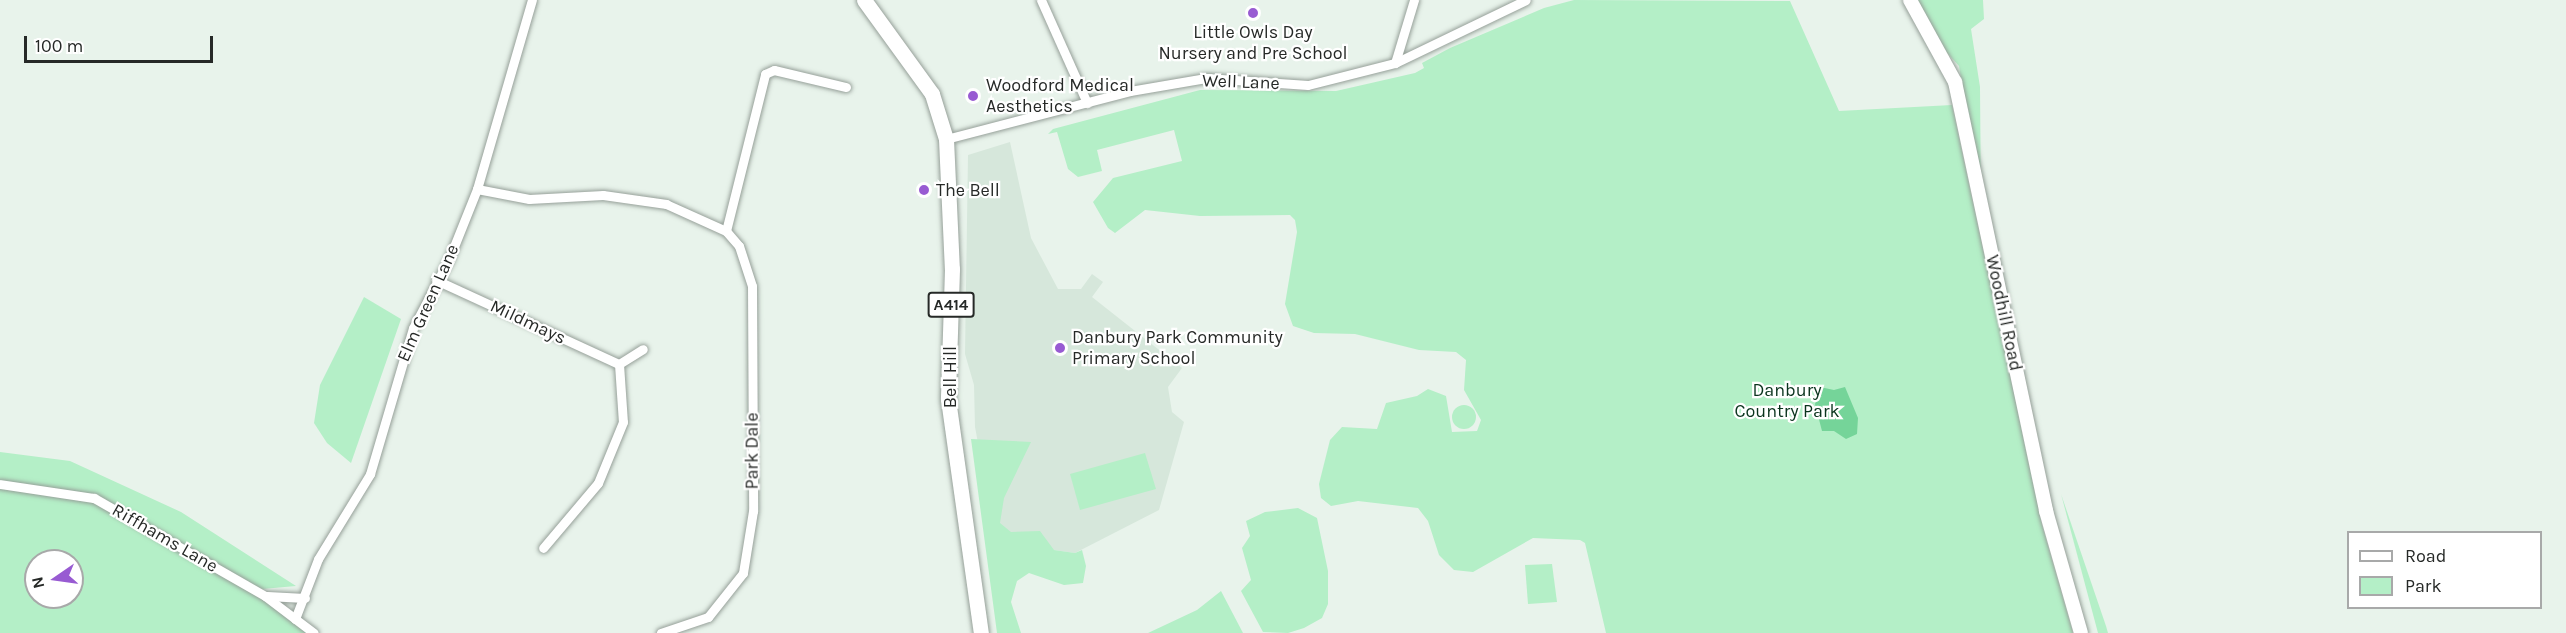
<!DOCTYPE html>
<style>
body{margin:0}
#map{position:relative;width:2566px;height:633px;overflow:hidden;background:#e8f3eb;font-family:Karla,sans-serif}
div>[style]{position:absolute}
.built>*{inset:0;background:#d6e7db}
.green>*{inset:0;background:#b4efc7}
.round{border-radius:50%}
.water>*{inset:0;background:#75d499}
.roads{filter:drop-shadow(0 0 2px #96a099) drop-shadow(0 0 2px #96a099)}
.street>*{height:9px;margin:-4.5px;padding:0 4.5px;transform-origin:4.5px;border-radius:4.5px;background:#fff}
.secondary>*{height:14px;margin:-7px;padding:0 7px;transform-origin:7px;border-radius:7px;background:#fff}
.primary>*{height:15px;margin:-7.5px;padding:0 7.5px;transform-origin:7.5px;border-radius:7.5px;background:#fff}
.dots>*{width:16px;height:16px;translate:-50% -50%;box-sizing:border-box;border:3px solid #fff;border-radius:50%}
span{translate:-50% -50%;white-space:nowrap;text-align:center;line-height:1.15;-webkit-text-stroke:4.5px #fff;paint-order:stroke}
.shield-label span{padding:2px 4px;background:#fff;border:2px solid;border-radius:4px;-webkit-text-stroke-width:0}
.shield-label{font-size:16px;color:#262927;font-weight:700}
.poi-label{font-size:18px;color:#262927}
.left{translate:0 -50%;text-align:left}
.street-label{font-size:18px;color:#262927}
.park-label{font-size:18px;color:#0a341d}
.legend{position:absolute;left:2347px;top:531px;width:195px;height:78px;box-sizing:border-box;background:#fff;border:2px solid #a8a9a9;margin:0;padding:8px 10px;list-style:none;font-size:18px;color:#262927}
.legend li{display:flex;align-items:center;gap:12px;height:30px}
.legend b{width:30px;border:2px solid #a8a9a9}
.north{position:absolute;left:24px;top:549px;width:60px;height:60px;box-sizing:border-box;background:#fff;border:2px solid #a8a9a9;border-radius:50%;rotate:257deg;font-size:16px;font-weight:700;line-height:24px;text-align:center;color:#262927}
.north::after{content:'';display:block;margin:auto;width:21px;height:27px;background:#985bd2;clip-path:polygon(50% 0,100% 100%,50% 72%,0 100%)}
.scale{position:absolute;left:24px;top:36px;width:189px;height:27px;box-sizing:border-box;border:3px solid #262927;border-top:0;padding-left:8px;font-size:18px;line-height:21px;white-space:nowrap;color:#262927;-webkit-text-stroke:4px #fff;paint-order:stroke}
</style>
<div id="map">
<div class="built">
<div style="clip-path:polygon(1010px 142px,1031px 238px,1058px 289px,1081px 289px,1092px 274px,1103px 282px,1092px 297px,1182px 368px,1168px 387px,1172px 412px,1184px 422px,1159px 510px,1075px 553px,1054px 550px,999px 555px,975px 427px,974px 385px,965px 354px,968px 155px)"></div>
</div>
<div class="green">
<div style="clip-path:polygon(1574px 0,1790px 1px,1839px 111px,1952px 105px,2042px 525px,2073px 633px,1606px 633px,1585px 543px,1580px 540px,1533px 538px,1473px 572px,1454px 570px,1439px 555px,1428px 521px,1418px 508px,1358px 501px,1331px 506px,1321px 498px,1319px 484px,1330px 440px,1342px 427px,1377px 429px,1386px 403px,1417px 396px,1428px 389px,1446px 396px,1452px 432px,1477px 431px,1481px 420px,1464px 390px,1466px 360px,1456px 352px,1419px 350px,1355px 334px,1314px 333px,1293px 326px,1285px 304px,1297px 232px,1295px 220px,1290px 215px,1200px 216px,1145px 210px,1115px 233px,1108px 228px,1093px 202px,1113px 178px,1182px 161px,1174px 130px,1097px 150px,1102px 171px,1078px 177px,1068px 169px,1057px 132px,1048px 134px,1053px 129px,1200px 90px,1336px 91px,1415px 73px,1424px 68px,1422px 63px,1450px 48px,1544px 8px)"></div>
<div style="clip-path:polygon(1917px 0,1983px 0,1984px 19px,1971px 29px,1980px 87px,1981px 206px,1959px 66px,1940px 45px)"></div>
<div style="clip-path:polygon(364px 297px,401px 319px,351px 463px,327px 443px,314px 423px,320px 385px)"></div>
<div class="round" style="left:1452px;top:405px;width:24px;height:24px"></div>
<div style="clip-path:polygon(971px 439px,1031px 442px,1004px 498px,1000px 523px,1011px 532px,1040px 531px,1054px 550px,1075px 553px,1082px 550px,1086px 566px,1083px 583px,1064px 585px,1029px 573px,1017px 581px,1011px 602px,1021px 633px,997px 633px)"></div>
<div style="clip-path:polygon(evenodd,0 452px,70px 461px,181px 512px,296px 586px,262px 589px,311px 633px,0 633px,0 452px,36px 561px,72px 561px,72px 597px,36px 597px,36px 561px)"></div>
<div style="clip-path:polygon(1145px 453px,1156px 489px,1080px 510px,1070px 474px)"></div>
<div style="clip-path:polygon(2061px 494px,2106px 626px,2108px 633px,2098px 633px)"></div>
<div style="clip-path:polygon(1298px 508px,1317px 518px,1328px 571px,1328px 604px,1322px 618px,1304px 628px,1288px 633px,1263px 632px,1241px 591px,1251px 580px,1242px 548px,1250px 536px,1246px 521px,1265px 512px)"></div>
<div style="clip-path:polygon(1552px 564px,1557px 602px,1528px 604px,1525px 565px)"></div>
<div style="clip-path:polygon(1221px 591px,1243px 633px,1148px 633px,1197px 610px)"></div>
</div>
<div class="water">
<div style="clip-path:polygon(1820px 387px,1834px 390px,1845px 387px,1858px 418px,1857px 434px,1846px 439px,1834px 431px,1822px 431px,1815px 404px)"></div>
</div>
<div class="roads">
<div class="street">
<div style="left:1041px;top:0;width:113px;rotate:65.9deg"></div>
<div style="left:1395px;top:63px;width:66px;rotate:-73.2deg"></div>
<div style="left:946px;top:139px;width:190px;rotate:-14.6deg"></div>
<div style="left:1130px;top:91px;width:77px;rotate:-9.7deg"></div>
<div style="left:1206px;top:78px;width:102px;rotate:3.9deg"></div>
<div style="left:1308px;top:85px;width:90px;rotate:-14.2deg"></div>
<div style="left:1395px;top:63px;width:145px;rotate:-25.7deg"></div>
<div style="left:477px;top:189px;width:53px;rotate:10.9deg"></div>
<div style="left:529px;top:199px;width:74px;rotate:-3.1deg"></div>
<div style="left:603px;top:195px;width:64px;rotate:8.1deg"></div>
<div style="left:666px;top:204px;width:66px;rotate:24.2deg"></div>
<div style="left:726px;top:231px;width:20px;rotate:49deg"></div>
<div style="left:739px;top:246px;width:42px;rotate:72deg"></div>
<div style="left:752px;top:286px;width:225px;rotate:89.7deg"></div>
<div style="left:753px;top:511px;width:63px;rotate:99.2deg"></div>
<div style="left:743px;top:573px;width:56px;rotate:128.5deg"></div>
<div style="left:708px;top:617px;width:50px;rotate:161.2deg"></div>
<div style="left:726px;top:231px;width:162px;rotate:-76deg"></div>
<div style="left:765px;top:74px;width:10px;rotate:-24deg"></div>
<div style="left:774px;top:70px;width:74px;rotate:13.3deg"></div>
<div style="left:436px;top:280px;width:201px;rotate:24.7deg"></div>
<div style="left:619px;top:364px;width:58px;rotate:86.1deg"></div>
<div style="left:623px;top:422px;width:66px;rotate:112.3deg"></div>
<div style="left:598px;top:483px;width:85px;rotate:130.2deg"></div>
<div style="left:619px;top:364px;width:28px;rotate:-32deg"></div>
<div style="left:0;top:484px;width:95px;rotate:8.5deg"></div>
<div style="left:94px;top:498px;width:197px;rotate:29.8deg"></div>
<div style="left:265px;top:596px;width:61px;rotate:37.1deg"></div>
<div style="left:267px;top:596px;width:38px;rotate:3deg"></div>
<div style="left:295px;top:619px;width:64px;rotate:-69deg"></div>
<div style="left:318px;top:559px;width:100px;rotate:-58.5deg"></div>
<div style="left:370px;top:474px;width:152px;rotate:-73.6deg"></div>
<div style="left:413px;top:328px;width:78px;rotate:-62.4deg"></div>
<div style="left:449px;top:259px;width:75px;rotate:-68.2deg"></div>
<div style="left:477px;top:189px;width:197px;rotate:-73.8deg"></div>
</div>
<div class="secondary">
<div style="left:1910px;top:0;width:94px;rotate:61.2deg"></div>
<div style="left:1955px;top:82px;width:439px;rotate:78deg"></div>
<div style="left:2046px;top:511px;width:127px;rotate:74deg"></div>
</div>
<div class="primary">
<div style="left:864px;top:0;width:116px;rotate:54.1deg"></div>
<div style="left:932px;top:94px;width:47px;rotate:72.7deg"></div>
<div style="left:946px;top:139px;width:130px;rotate:87.4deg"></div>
<div style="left:952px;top:269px;width:130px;rotate:91.8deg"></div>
<div style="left:948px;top:399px;width:236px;rotate:82deg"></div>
</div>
</div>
<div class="dots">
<div style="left:1253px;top:13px;background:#985bd2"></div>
<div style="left:973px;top:96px;background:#985bd2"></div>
<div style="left:924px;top:190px;background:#985bd2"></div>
<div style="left:1060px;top:348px;background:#985bd2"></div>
</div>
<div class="shield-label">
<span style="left:951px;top:305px">A414</span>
</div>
<div class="poi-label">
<span style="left:1253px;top:43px">Little Owls Day<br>Nursery and Pre School</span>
<span class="left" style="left:986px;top:96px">Woodford Medical<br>Aesthetics</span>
<span class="left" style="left:936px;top:190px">The Bell</span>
<span class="left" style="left:1072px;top:348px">Danbury Park Community<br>Primary School</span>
</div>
<div class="street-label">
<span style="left:1241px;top:82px;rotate:2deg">Well Lane</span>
<span style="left:428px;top:303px;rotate:-66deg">Elm Green Lane</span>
<span style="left:2004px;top:313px;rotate:78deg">Woodhill Road</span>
<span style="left:528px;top:322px;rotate:25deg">Mildmays</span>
<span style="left:950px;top:377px;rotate:-90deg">Bell Hill</span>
<span style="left:752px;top:451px;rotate:-90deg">Park Dale</span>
<span style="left:165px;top:538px;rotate:30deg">Riffhams Lane</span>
</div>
<div class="park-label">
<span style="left:1787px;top:401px">Danbury<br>Country Park</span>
</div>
<ul class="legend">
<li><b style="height:8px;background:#fff"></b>Road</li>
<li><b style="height:16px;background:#b4efc7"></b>Park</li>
</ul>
<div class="north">N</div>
<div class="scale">100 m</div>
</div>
